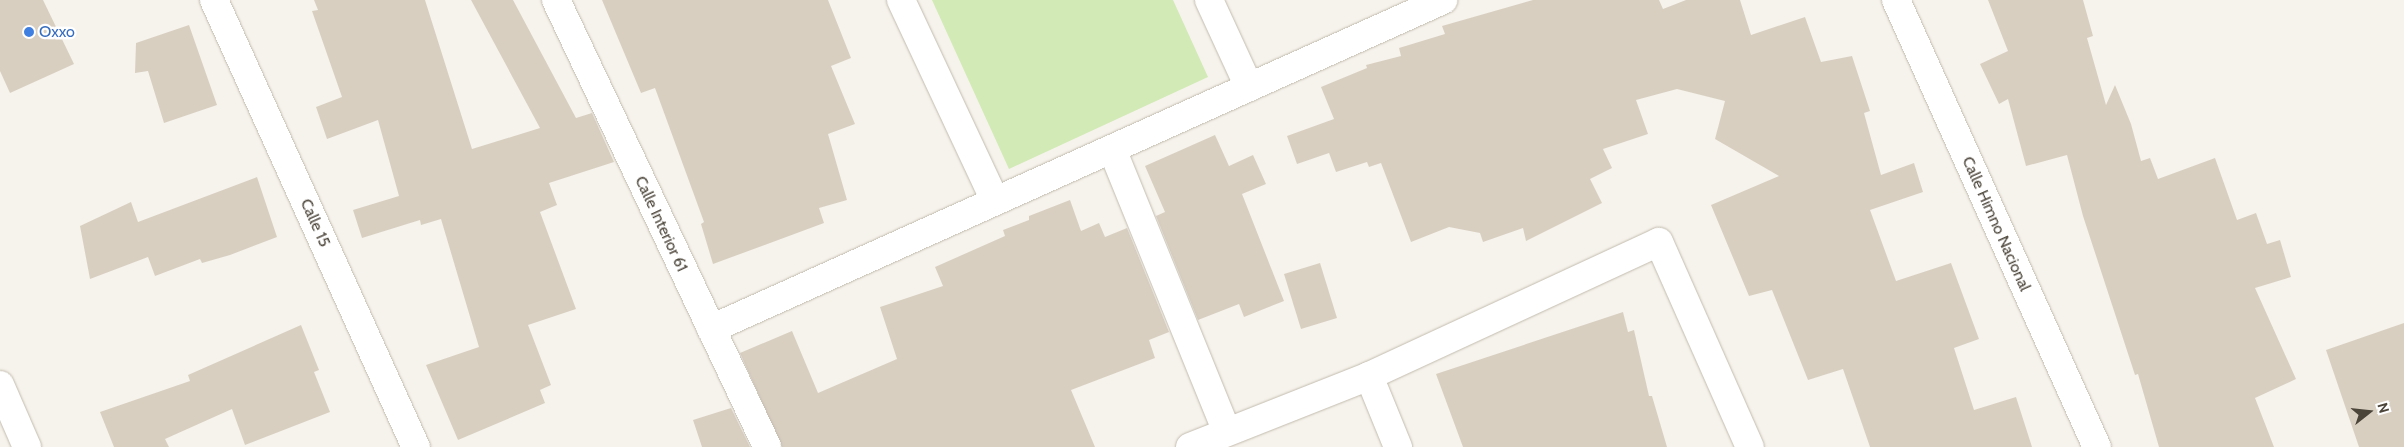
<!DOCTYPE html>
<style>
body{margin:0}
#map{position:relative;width:2404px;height:447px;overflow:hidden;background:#f6f3ec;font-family:Cabin,sans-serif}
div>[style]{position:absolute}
.green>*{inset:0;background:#d2eab5}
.building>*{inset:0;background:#d8cfc1}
.roads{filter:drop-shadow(0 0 1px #c2bbae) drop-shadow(0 0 1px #c2bbae)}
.minor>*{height:28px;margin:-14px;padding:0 14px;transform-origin:14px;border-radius:14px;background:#fff}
.dots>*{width:14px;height:14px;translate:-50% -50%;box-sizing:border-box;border:2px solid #fff;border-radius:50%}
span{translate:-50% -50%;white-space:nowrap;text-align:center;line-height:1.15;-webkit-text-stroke:4.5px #fff;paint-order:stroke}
.shop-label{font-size:16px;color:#366cbe}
.left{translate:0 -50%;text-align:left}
.street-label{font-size:16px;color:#4b4439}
.north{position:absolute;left:2344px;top:387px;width:50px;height:50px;-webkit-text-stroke:4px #fff;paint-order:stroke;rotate:74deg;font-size:14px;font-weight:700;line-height:20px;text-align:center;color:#4b4439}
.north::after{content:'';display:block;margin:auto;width:18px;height:22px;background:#4b4439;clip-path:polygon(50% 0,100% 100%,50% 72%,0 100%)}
</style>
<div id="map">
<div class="green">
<div style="clip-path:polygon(932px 0,1173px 0,1208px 77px,1009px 169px)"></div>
</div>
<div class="building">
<div style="clip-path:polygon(0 0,43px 0,74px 64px,10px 93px,0 71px)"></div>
<div style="clip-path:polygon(314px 0,425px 0,472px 149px,540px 128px,471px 0,513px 0,576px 118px,592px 113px,614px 162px,549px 183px,557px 205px,540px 212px,576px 309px,528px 325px,551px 385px,540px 390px,545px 403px,458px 440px,426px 365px,479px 347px,441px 219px,421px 225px,420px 220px,362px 238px,353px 210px,399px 196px,378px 120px,327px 139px,316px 107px,342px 97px,312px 11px,318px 10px)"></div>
<div style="clip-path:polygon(602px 0,828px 0,851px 58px,831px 66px,855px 124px,828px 134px,847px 200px,819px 208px,824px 223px,713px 264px,701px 224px,704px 222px,655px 88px,641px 93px)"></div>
<div style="clip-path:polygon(1533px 0,1659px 0,1663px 9px,1686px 0,1740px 0,1751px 35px,1805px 17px,1821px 62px,1852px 56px,1870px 111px,1864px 113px,1881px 175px,1914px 163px,1923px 192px,1870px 210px,1896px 281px,1951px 263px,1979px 339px,1954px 348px,1974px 410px,2016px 397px,2032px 447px,1870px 447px,1843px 369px,1808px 380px,1772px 290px,1749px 296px,1711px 205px,1779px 176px,1715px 139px,1725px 101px,1677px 89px,1636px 100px,1648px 134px,1603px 149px,1612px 168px,1590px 179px,1602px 203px,1526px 241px,1523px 228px,1483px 242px,1480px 233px,1449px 227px,1411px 242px,1381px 163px,1369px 167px,1367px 162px,1336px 172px,1329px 153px,1297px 164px,1287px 136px,1334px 119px,1321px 87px,1367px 68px,1366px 65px,1401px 56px,1399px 48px,1445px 34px,1442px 26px)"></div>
<div style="clip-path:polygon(1988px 0,2083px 0,2093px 36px,2087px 38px,2106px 105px,2115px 85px,2131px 124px,2141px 161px,2150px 158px,2158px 179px,2215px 158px,2237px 220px,2256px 213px,2267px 244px,2280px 240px,2291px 277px,2255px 288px,2296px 379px,2255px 398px,2274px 447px,2159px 447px,2138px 374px,2135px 375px,2083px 216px,2067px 155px,2026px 166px,2008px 99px,1999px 104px,1980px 64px,2008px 51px)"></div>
<div style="clip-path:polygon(189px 25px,217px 105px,164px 123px,148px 71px,135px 73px,136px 43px)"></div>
<div style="clip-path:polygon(1215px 135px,1229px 166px,1253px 155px,1266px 184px,1242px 194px,1284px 301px,1244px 317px,1239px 304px,1198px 320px,1156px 216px,1165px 212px,1145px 166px)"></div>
<div style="clip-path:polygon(257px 177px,277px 237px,230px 255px,202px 263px,200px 259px,155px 276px,148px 257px,90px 279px,80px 226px,131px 202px,138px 222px)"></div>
<div style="clip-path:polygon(1070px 200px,1081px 231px,1099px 223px,1105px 237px,1127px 228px,1169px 332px,1149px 340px,1155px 358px,1071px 390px,1095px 447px,782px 447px,740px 353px,792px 331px,818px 393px,897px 359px,880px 307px,943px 286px,935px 267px,1005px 236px,1003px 230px,1029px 220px,1029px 216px)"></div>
<div style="clip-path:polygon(1320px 263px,1337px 318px,1301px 329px,1284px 274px)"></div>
<div style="clip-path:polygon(1623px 312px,1628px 332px,1634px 330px,1649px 396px,1652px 396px,1667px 447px,1463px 447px,1436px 374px)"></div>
<div style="clip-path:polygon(2404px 323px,2404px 447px,2359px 447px,2326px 350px)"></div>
<div style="clip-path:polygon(301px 325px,319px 370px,314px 372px,330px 412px,245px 445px,232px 409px,165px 439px,169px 447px,114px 447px,100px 412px,190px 381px,188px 375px)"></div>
<div style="clip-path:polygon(731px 408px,750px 447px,702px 447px,693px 420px)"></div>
</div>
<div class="roads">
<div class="minor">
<div style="left:214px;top:0;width:491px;rotate:65.7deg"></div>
<div style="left:556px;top:0;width:494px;rotate:64.7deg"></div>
<div style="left:901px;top:0;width:222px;rotate:64.9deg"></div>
<div style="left:1209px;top:0;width:96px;rotate:65.3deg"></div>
<div style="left:1896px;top:0;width:490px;rotate:65.8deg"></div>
<div style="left:1112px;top:149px;width:303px;rotate:67.9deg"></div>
<div style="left:711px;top:329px;width:803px;rotate:-24.2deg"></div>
<div style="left:1369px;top:376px;width:77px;rotate:67.8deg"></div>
<div style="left:0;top:385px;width:68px;rotate:66.5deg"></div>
<div style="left:1190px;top:447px;width:193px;rotate:-21.6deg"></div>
<div style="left:1369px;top:376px;width:319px;rotate:-24.8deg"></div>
<div style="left:1659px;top:242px;width:224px;rotate:66.1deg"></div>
</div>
</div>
<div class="dots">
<div style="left:29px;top:32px;background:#3f7fe0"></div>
</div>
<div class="shop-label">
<span class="left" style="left:39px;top:32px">Oxxo</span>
</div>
<div class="street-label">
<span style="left:315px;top:223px;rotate:66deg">Calle 15</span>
<span style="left:661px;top:224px;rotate:65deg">Calle Interior 61</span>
<span style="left:1996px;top:224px;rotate:66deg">Calle Himno Nacional</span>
</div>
<div class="north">N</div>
</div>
